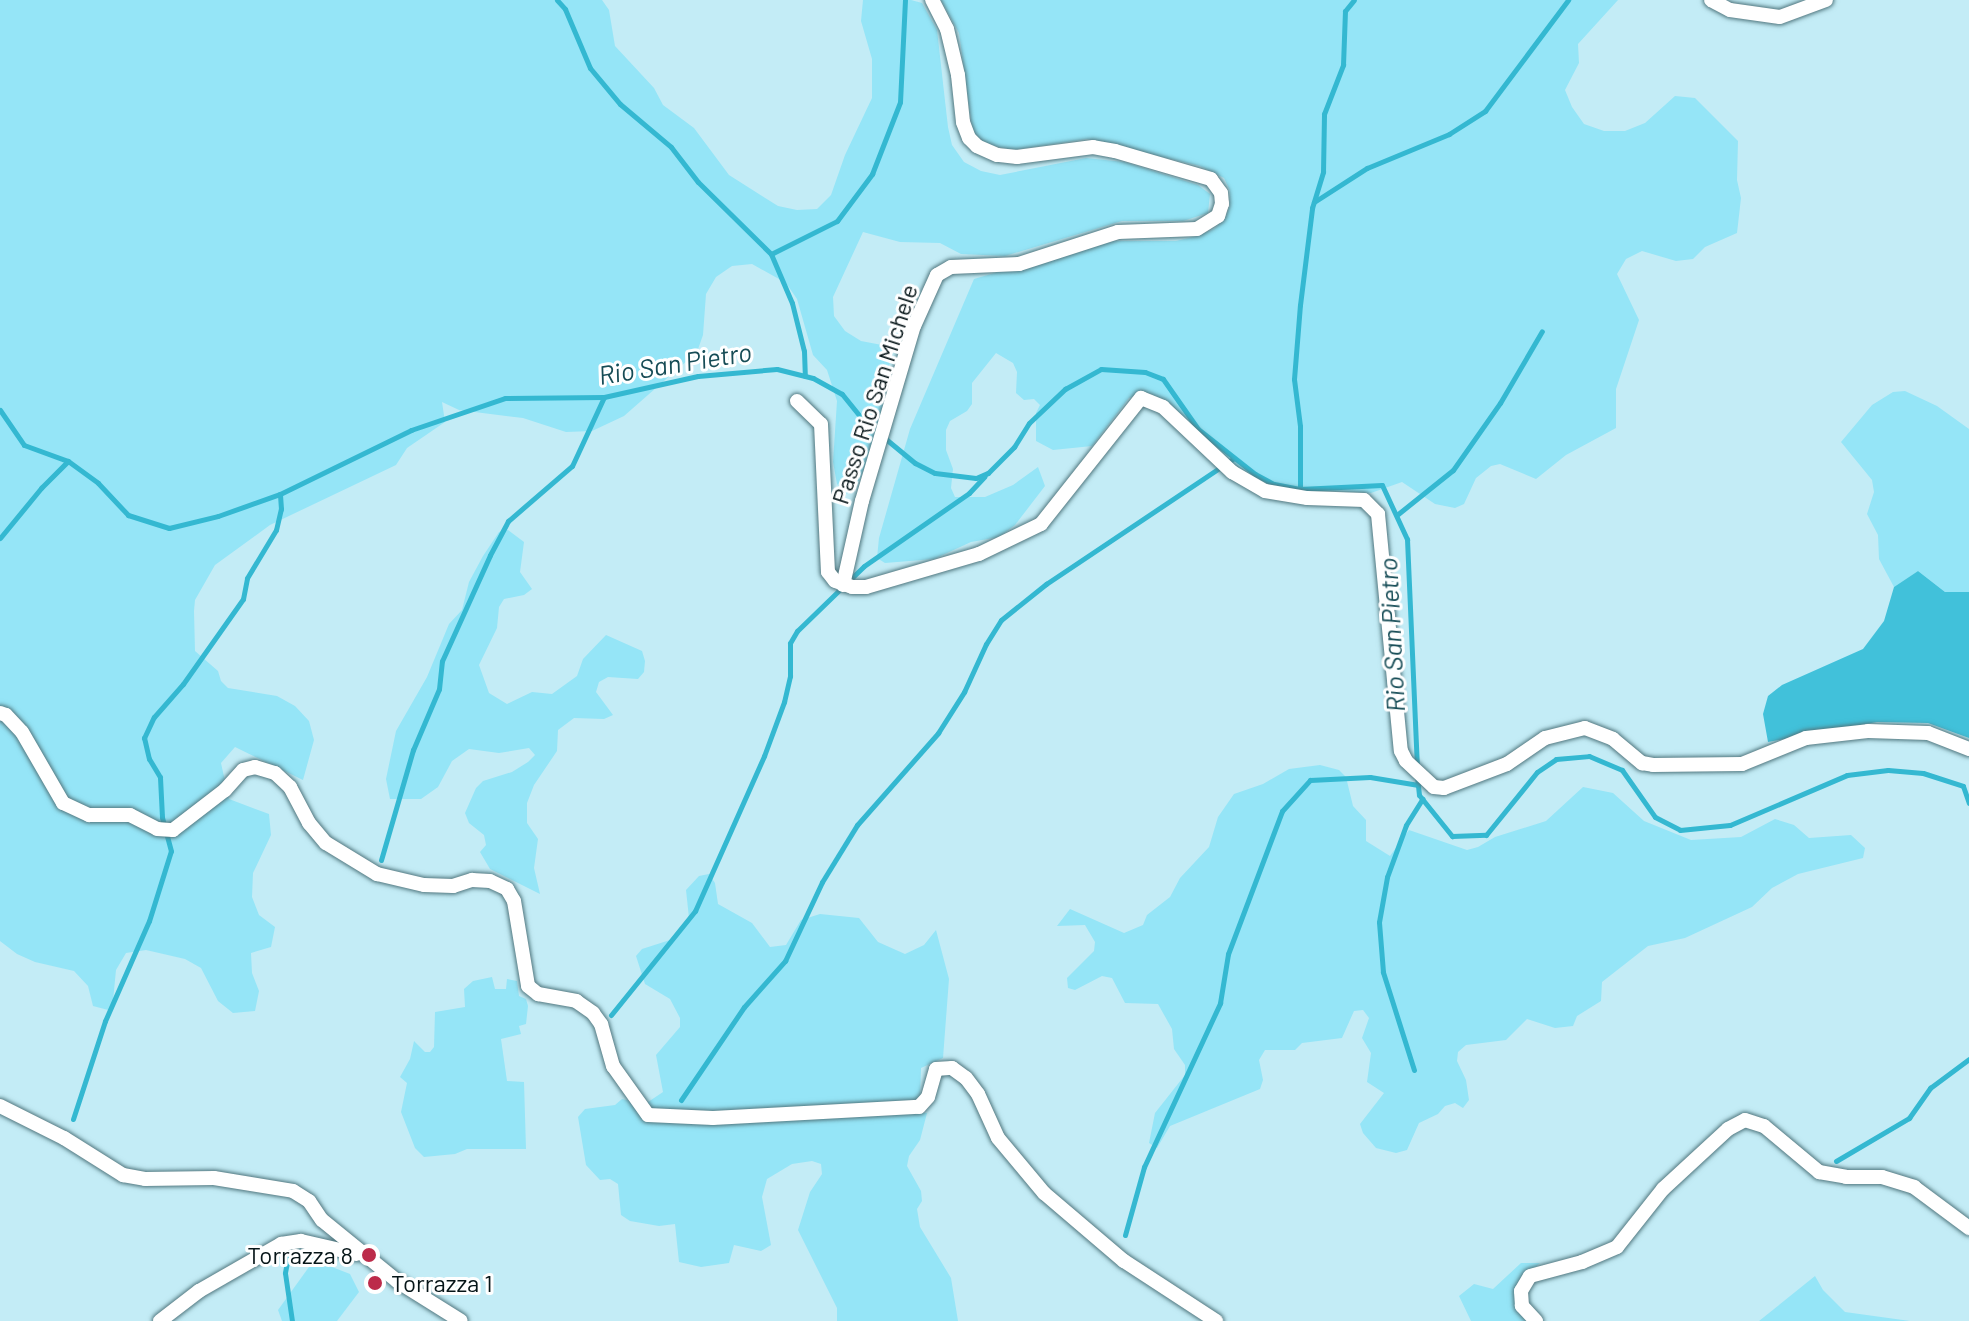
<!DOCTYPE html>
<style>
body{margin:0}
#map{position:relative;width:1969px;height:1321px;overflow:hidden;background:#c3ecf6;font-family:Barlow,sans-serif}
div>[style]{position:absolute}
.green>*{inset:0;background:#95e5f7}
.forest>*{inset:0;background:#41c1da}
.stream>*{height:5px;margin:-2.5px;padding:0 2.5px;transform-origin:2.5px;border-radius:2.5px;background:#34b8d1}
.roads{filter:drop-shadow(0 0 2px #51777f) drop-shadow(0 0 2px #51777f)}
.street>*{height:14px;margin:-7px;padding:0 7px;transform-origin:7px;border-radius:7px;background:#fff}
.dots>*{width:22px;height:22px;translate:-50% -50%;box-sizing:border-box;border:4px solid #fff;border-radius:50%}
span{translate:-50% -50%;white-space:nowrap;text-align:center;line-height:1.15;-webkit-text-stroke:6px #fff;paint-order:stroke}
.street-label{font-size:24px;color:#061518}
.poi-label{font-size:24px;color:#061518}
.right{translate:-100% -50%;text-align:right}
.left{translate:0 -50%;text-align:left}
.water-label{font-size:26px;color:#164c56;font-style:italic}
</style>
<div id="map">
<div class="green">
<div style="clip-path:polygon(0 0,602px 0,609px 10px,615px 46px,654px 88px,663px 105px,694px 128px,729px 175px,778px 206px,797px 210px,817px 209px,831px 195px,845px 155px,872px 98px,872px 59px,861px 21px,863px 0,911px 0,922px 3px,937px 30px,948px 127px,952px 145px,964px 162px,981px 171px,1000px 175px,1086px 158px,1124px 162px,1198px 185px,1210px 194px,1208px 213px,1183px 221px,1122px 221px,1005px 256px,961px 254px,940px 243px,900px 242px,863px 232px,833px 297px,834px 316px,845px 331px,861px 341px,882px 345px,890px 361px,886px 381px,878px 397px,889px 410px,859px 481px,847px 494px,837px 484px,833px 462px,837px 401px,827px 370px,813px 355px,797px 299px,786px 283px,752px 264px,732px 266px,716px 277px,706px 294px,703px 335px,697px 352px,624px 416px,592px 431px,566px 432px,523px 418px,459px 410px,442px 402px,445px 422px,407px 448px,396px 465px,270px 525px,215px 565px,195px 600px,194px 611px,195px 651px,218px 671px,221px 681px,228px 688px,277px 696px,295px 706px,309px 721px,314px 740px,303px 780px,235px 747px,221px 763px,229px 799px,269px 814px,271px 835px,253px 873px,252px 897px,259px 915px,275px 927px,271px 947px,251px 953px,252px 973px,259px 991px,255px 1011px,233px 1013px,218px 1001px,201px 968px,185px 959px,146px 950px,126px 953px,116px 970px,112px 1011px,93px 1006px,88px 986px,74px 971px,35px 962px,17px 954px,0 941px)"></div>
<div style="clip-path:polygon(941px 0,1618px 0,1578px 44px,1579px 63px,1565px 90px,1572px 107px,1584px 124px,1604px 131px,1625px 131px,1645px 123px,1675px 96px,1695px 98px,1738px 141px,1737px 180px,1741px 198px,1737px 233px,1705px 247px,1693px 259px,1676px 261px,1642px 251px,1626px 259px,1617px 274px,1639px 320px,1616px 389px,1616px 428px,1566px 455px,1536px 479px,1500px 464px,1491px 466px,1476px 478px,1464px 504px,1455px 508px,1435px 504px,1402px 482px,1371px 493px,1270px 488px,1231px 465px,1170px 406px,1151px 394px,1138px 394px,1129px 398px,1092px 446px,1053px 450px,1036px 441px,1036px 413px,1040px 405px,1034px 399px,1024px 400px,1016px 393px,1017px 372px,1013px 363px,996px 353px,972px 383px,972px 404px,967px 411px,950px 421px,946px 430px,946px 450px,953px 469px,951px 488px,955px 497px,985px 497px,1013px 485px,1038px 467px,1045px 486px,1015px 525px,999px 537px,971px 542px,934px 559px,885px 563px,877px 558px,879px 538px,910px 429px,974px 279px,1102px 241px,1176px 241px,1197px 236px,1214px 229px,1225px 219px,1230px 206px,1230px 191px,1224px 178px,1200px 166px,1087px 139px,1013px 150px,986px 144px,973px 134px,959px 33px)"></div>
<div style="clip-path:polygon(1905px 391px,1937px 406px,1969px 429px,1969px 592px,1945px 592px,1918px 571px,1894px 587px,1879px 559px,1878px 535px,1867px 514px,1874px 492px,1872px 480px,1841px 442px,1872px 405px,1893px 392px)"></div>
<div style="clip-path:polygon(508px 530px,524px 542px,520px 572px,532px 589px,524px 595px,504px 599px,499px 607px,497px 628px,479px 665px,489px 693px,507px 704px,532px 692px,552px 694px,577px 676px,583px 659px,606px 635px,642px 651px,645px 661px,644px 672px,638px 679px,608px 677px,599px 682px,596px 692px,613px 715px,604px 719px,574px 718px,558px 730px,557px 751px,534px 785px,527px 803px,527px 823px,538px 839px,534px 868px,540px 894px,490px 869px,480px 852px,486px 845px,484px 835px,469px 823px,465px 813px,476px 788px,483px 781px,512px 772px,528px 762px,535px 755px,529px 748px,499px 753px,469px 749px,452px 761px,438px 787px,421px 799px,390px 799px,386px 779px,396px 731px,427px 677px,449px 624px,462px 610px,469px 582px,483px 556px,499px 532px)"></div>
<div style="clip-path:polygon(1320px 765px,1339px 770px,1346px 777px,1353px 806px,1366px 820px,1366px 841px,1390px 856px,1409px 830px,1467px 850px,1478px 847px,1495px 837px,1546px 821px,1583px 787px,1613px 793px,1644px 821px,1691px 840px,1741px 837px,1775px 819px,1794px 825px,1809px 838px,1851px 835px,1865px 848px,1863px 858px,1798px 874px,1772px 888px,1752px 907px,1685px 938px,1648px 946px,1602px 982px,1601px 1001px,1577px 1016px,1573px 1026px,1555px 1028px,1527px 1019px,1506px 1040px,1466px 1045px,1458px 1052px,1457px 1061px,1466px 1080px,1469px 1100px,1463px 1108px,1455px 1103px,1445px 1106px,1438px 1114px,1419px 1123px,1407px 1150px,1396px 1153px,1376px 1148px,1363px 1133px,1360px 1124px,1384px 1093px,1367px 1082px,1371px 1053px,1362px 1038px,1369px 1018px,1363px 1010px,1354px 1011px,1342px 1038px,1302px 1043px,1295px 1050px,1265px 1050px,1259px 1060px,1263px 1080px,1260px 1089px,1170px 1126px,1157px 1148px,1149px 1143px,1155px 1113px,1185px 1075px,1185px 1065px,1174px 1049px,1172px 1029px,1158px 1004px,1125px 1003px,1112px 978px,1102px 976px,1075px 990px,1068px 988px,1067px 978px,1094px 951px,1095px 942px,1085px 925px,1057px 926px,1070px 909px,1124px 933px,1143px 925px,1147px 915px,1170px 897px,1180px 878px,1209px 847px,1218px 817px,1234px 794px,1263px 784px,1289px 769px)"></div>
<div style="clip-path:polygon(709px 874px,715px 883px,718px 904px,752px 923px,770px 947px,786px 945px,801px 920px,820px 914px,859px 918px,878px 942px,905px 954px,924px 945px,936px 930px,949px 979px,943px 1058px,921px 1068px,920px 1096px,903px 1113px,927px 1113px,920px 1140px,909px 1156px,907px 1166px,921px 1191px,922px 1201px,917px 1209px,920px 1227px,951px 1278px,958px 1321px,837px 1321px,837px 1308px,798px 1230px,810px 1192px,822px 1174px,821px 1164px,812px 1161px,792px 1164px,767px 1179px,762px 1197px,771px 1245px,761px 1251px,734px 1245px,729px 1263px,701px 1267px,679px 1262px,675px 1224px,659px 1226px,630px 1221px,621px 1215px,618px 1184px,610px 1179px,600px 1180px,586px 1165px,578px 1117px,585px 1109px,615px 1105px,622px 1099px,645px 1104px,663px 1092px,656px 1055px,680px 1027px,680px 1018px,670px 999px,645px 984px,636px 956px,642px 949px,670px 940px,683px 926px,689px 918px,686px 890px,699px 876px)"></div>
<div style="clip-path:polygon(492px 977px,495px 989px,506px 989px,507px 979px,517px 981px,519px 996px,526px 999px,528px 1006px,526px 1024px,519px 1026px,521px 1034px,501px 1039px,507px 1081px,524px 1082px,526px 1149px,467px 1149px,455px 1154px,424px 1157px,415px 1148px,401px 1112px,407px 1083px,400px 1077px,410px 1059px,414px 1041px,425px 1052px,430px 1052px,434px 1047px,435px 1012px,465px 1007px,464px 989px,473px 981px)"></div>
<div style="clip-path:polygon(314px 1260px,350px 1274px,359px 1292px,337px 1321px,282px 1321px,278px 1310px)"></div>
<div style="clip-path:polygon(1521px 1263px,1540px 1263px,1517px 1284px,1515px 1291px,1527px 1321px,1471px 1321px,1459px 1296px,1474px 1284px,1493px 1289px)"></div>
<div style="clip-path:polygon(1815px 1276px,1823px 1290px,1845px 1312px,1910px 1321px,1759px 1321px)"></div>
</div>
<div class="forest">
<div style="clip-path:polygon(1918px 571px,1945px 592px,1969px 592px,1969px 738px,1928px 723px,1877px 722px,1768px 742px,1763px 714px,1768px 696px,1782px 685px,1863px 649px,1884px 621px,1894px 587px)"></div>
</div>
<div class="stream">
<div style="left:557px;top:0;width:12px;rotate:48deg"></div>
<div style="left:565px;top:9px;width:64px;rotate:67deg"></div>
<div style="left:590px;top:68px;width:47px;rotate:50.2deg"></div>
<div style="left:620px;top:104px;width:67px;rotate:40.1deg"></div>
<div style="left:671px;top:147px;width:44px;rotate:52.4deg"></div>
<div style="left:698px;top:182px;width:103px;rotate:44.6deg"></div>
<div style="left:771px;top:254px;width:53px;rotate:66.8deg"></div>
<div style="left:792px;top:303px;width:49px;rotate:76deg"></div>
<div style="left:804px;top:351px;width:25px;rotate:88deg"></div>
<div style="left:1314px;top:202px;width:63px;rotate:-32.7deg"></div>
<div style="left:1367px;top:168px;width:89px;rotate:-22.5deg"></div>
<div style="left:1449px;top:134px;width:43px;rotate:-32.6deg"></div>
<div style="left:1485px;top:111px;width:139px;rotate:-53.2deg"></div>
<div style="left:771px;top:254px;width:74px;rotate:-26.6deg"></div>
<div style="left:837px;top:221px;width:59px;rotate:-53.3deg"></div>
<div style="left:872px;top:174px;width:77px;rotate:-68.7deg"></div>
<div style="left:900px;top:102px;width:102px;rotate:-87.2deg"></div>
<div style="left:0;top:410px;width:42px;rotate:55.6deg"></div>
<div style="left:24px;top:445px;width:47px;rotate:20deg"></div>
<div style="left:68px;top:461px;width:37px;rotate:36deg"></div>
<div style="left:98px;top:483px;width:44px;rotate:46.8deg"></div>
<div style="left:128px;top:515px;width:43px;rotate:17.6deg"></div>
<div style="left:169px;top:528px;width:50px;rotate:-13.8deg"></div>
<div style="left:218px;top:516px;width:66px;rotate:-19.5deg"></div>
<div style="left:280px;top:494px;width:146px;rotate:-26deg"></div>
<div style="left:411px;top:430px;width:99px;rotate:-18.8deg"></div>
<div style="left:505px;top:398px;width:99px;rotate:-0.6deg"></div>
<div style="left:604px;top:397px;width:96px;rotate:-12.6deg"></div>
<div style="left:698px;top:376px;width:79px;rotate:-5.1deg"></div>
<div style="left:777px;top:369px;width:37px;rotate:14deg"></div>
<div style="left:813px;top:378px;width:33px;rotate:29deg"></div>
<div style="left:842px;top:394px;width:35px;rotate:51deg"></div>
<div style="left:864px;top:421px;width:66px;rotate:39.5deg"></div>
<div style="left:915px;top:463px;width:22px;rotate:27deg"></div>
<div style="left:935px;top:473px;width:41px;rotate:7deg"></div>
<div style="left:976px;top:478px;width:13px;rotate:-23deg"></div>
<div style="left:988px;top:473px;width:37px;rotate:-45deg"></div>
<div style="left:1014px;top:447px;width:28px;rotate:-58deg"></div>
<div style="left:1029px;top:423px;width:50px;rotate:-43.4deg"></div>
<div style="left:1065px;top:389px;width:41px;rotate:-29.1deg"></div>
<div style="left:1101px;top:369px;width:44px;rotate:3.9deg"></div>
<div style="left:1145px;top:372px;width:19px;rotate:21deg"></div>
<div style="left:1163px;top:379px;width:61px;rotate:55deg"></div>
<div style="left:1198px;top:429px;width:73px;rotate:38.3deg"></div>
<div style="left:1255px;top:474px;width:21px;rotate:28deg"></div>
<div style="left:1274px;top:484px;width:26px;rotate:11deg"></div>
<div style="left:1300px;top:489px;width:82px;rotate:-2.8deg"></div>
<div style="left:1382px;top:485px;width:60px;rotate:65.2deg"></div>
<div style="left:1407px;top:539px;width:227px;rotate:87.5deg"></div>
<div style="left:1300px;top:489px;width:63px;rotate:-90deg"></div>
<div style="left:1300px;top:426px;width:47px;rotate:-97.3deg"></div>
<div style="left:1294px;top:379px;width:74px;rotate:-85.4deg"></div>
<div style="left:1300px;top:305px;width:98px;rotate:-82.9deg"></div>
<div style="left:1312px;top:208px;width:38px;rotate:-73deg"></div>
<div style="left:1323px;top:172px;width:58px;rotate:-89deg"></div>
<div style="left:1324px;top:114px;width:53px;rotate:-68.8deg"></div>
<div style="left:1343px;top:65px;width:54px;rotate:-87.9deg"></div>
<div style="left:1345px;top:11px;width:14px;rotate:-51deg"></div>
<div style="left:1398px;top:514px;width:70px;rotate:-38.7deg"></div>
<div style="left:1453px;top:470px;width:82px;rotate:-55deg"></div>
<div style="left:1500px;top:403px;width:83px;rotate:-59.7deg"></div>
<div style="left:0;top:538px;width:65px;rotate:-50.6deg"></div>
<div style="left:41px;top:488px;width:38px;rotate:-45deg"></div>
<div style="left:1417px;top:776px;width:19px;rotate:84deg"></div>
<div style="left:1419px;top:795px;width:53px;rotate:51.2deg"></div>
<div style="left:1452px;top:836px;width:34px;rotate:-2deg"></div>
<div style="left:1486px;top:835px;width:81px;rotate:-51deg"></div>
<div style="left:1537px;top:772px;width:23px;rotate:-34deg"></div>
<div style="left:1556px;top:759px;width:33px;rotate:-5deg"></div>
<div style="left:1589px;top:756px;width:36px;rotate:23deg"></div>
<div style="left:1622px;top:770px;width:57px;rotate:54.9deg"></div>
<div style="left:1655px;top:817px;width:28px;rotate:27deg"></div>
<div style="left:1680px;top:830px;width:50px;rotate:-5.7deg"></div>
<div style="left:1730px;top:825px;width:127px;rotate:-23.1deg"></div>
<div style="left:1847px;top:775px;width:41px;rotate:-7deg"></div>
<div style="left:1888px;top:770px;width:35px;rotate:5deg"></div>
<div style="left:1923px;top:773px;width:42px;rotate:18deg"></div>
<div style="left:1963px;top:786px;width:18px;rotate:71deg"></div>
<div style="left:381px;top:860px;width:115px;rotate:-73.8deg"></div>
<div style="left:413px;top:750px;width:66px;rotate:-66.9deg"></div>
<div style="left:439px;top:689px;width:28px;rotate:-84deg"></div>
<div style="left:442px;top:661px;width:116px;rotate:-65.6deg"></div>
<div style="left:490px;top:555px;width:38px;rotate:-62deg"></div>
<div style="left:508px;top:521px;width:84px;rotate:-40.7deg"></div>
<div style="left:572px;top:466px;width:76px;rotate:-65.1deg"></div>
<div style="left:611px;top:1015px;width:134px;rotate:-51.1deg"></div>
<div style="left:695px;top:911px;width:170px;rotate:-66deg"></div>
<div style="left:764px;top:756px;width:58px;rotate:-69.7deg"></div>
<div style="left:784px;top:702px;width:27px;rotate:-77deg"></div>
<div style="left:790px;top:676px;width:33px;rotate:-90deg"></div>
<div style="left:790px;top:643px;width:14px;rotate:-60deg"></div>
<div style="left:797px;top:631px;width:93px;rotate:-44.1deg"></div>
<div style="left:864px;top:566px;width:128px;rotate:-34.8deg"></div>
<div style="left:969px;top:493px;width:23px;rotate:-47deg"></div>
<div style="left:1414px;top:1070px;width:103px;rotate:-107.6deg"></div>
<div style="left:1383px;top:972px;width:50px;rotate:-94.6deg"></div>
<div style="left:1379px;top:922px;width:46px;rotate:-79.9deg"></div>
<div style="left:1387px;top:877px;width:55px;rotate:-69.9deg"></div>
<div style="left:1406px;top:825px;width:31px;rotate:-58deg"></div>
<div style="left:681px;top:1100px;width:112px;rotate:-55.9deg"></div>
<div style="left:744px;top:1007px;width:62px;rotate:-48.3deg"></div>
<div style="left:785px;top:961px;width:87px;rotate:-64.9deg"></div>
<div style="left:822px;top:882px;width:67px;rotate:-58.4deg"></div>
<div style="left:857px;top:825px;width:123px;rotate:-48.6deg"></div>
<div style="left:938px;top:733px;width:49px;rotate:-57.6deg"></div>
<div style="left:964px;top:692px;width:53px;rotate:-65.4deg"></div>
<div style="left:986px;top:644px;width:28px;rotate:-58deg"></div>
<div style="left:1001px;top:620px;width:58px;rotate:-38.7deg"></div>
<div style="left:1046px;top:584px;width:226px;rotate:-33.8deg"></div>
<div style="left:73px;top:1119px;width:103px;rotate:-71.9deg"></div>
<div style="left:105px;top:1021px;width:109px;rotate:-66.3deg"></div>
<div style="left:149px;top:921px;width:73px;rotate:-72.6deg"></div>
<div style="left:171px;top:851px;width:35px;rotate:-105deg"></div>
<div style="left:162px;top:817px;width:40px;rotate:-92.9deg"></div>
<div style="left:160px;top:777px;width:21px;rotate:-121deg"></div>
<div style="left:149px;top:759px;width:22px;rotate:-103deg"></div>
<div style="left:144px;top:738px;width:23px;rotate:-65deg"></div>
<div style="left:154px;top:717px;width:44px;rotate:-48.7deg"></div>
<div style="left:183px;top:684px;width:104px;rotate:-54.8deg"></div>
<div style="left:243px;top:599px;width:21px;rotate:-79deg"></div>
<div style="left:247px;top:578px;width:56px;rotate:-58.9deg"></div>
<div style="left:276px;top:530px;width:22px;rotate:-77deg"></div>
<div style="left:281px;top:509px;width:15px;rotate:-94deg"></div>
<div style="left:1836px;top:1161px;width:85px;rotate:-30.5deg"></div>
<div style="left:1909px;top:1118px;width:37px;rotate:-55deg"></div>
<div style="left:1930px;top:1088px;width:49px;rotate:-36.6deg"></div>
<div style="left:1125px;top:1235px;width:71px;rotate:-74.4deg"></div>
<div style="left:1144px;top:1167px;width:181px;rotate:-65.1deg"></div>
<div style="left:1220px;top:1003px;width:50px;rotate:-80.7deg"></div>
<div style="left:1228px;top:954px;width:153px;rotate:-69.3deg"></div>
<div style="left:1282px;top:811px;width:42px;rotate:-47.9deg"></div>
<div style="left:1310px;top:780px;width:60px;rotate:-2.9deg"></div>
<div style="left:1370px;top:777px;width:49px;rotate:9.5deg"></div>
<div style="left:288px;top:1257px;width:16px;rotate:101deg"></div>
<div style="left:285px;top:1273px;width:49px;rotate:81.7deg"></div>
</div>
<div class="roads">
<div class="street">
<div style="left:1711px;top:0;width:21px;rotate:28deg"></div>
<div style="left:1730px;top:10px;width:50px;rotate:8deg"></div>
<div style="left:1780px;top:17px;width:49px;rotate:-20.3deg"></div>
<div style="left:797px;top:401px;width:33px;rotate:44deg"></div>
<div style="left:821px;top:424px;width:148px;rotate:87.3deg"></div>
<div style="left:828px;top:572px;width:11px;rotate:52deg"></div>
<div style="left:835px;top:581px;width:18px;rotate:19deg"></div>
<div style="left:852px;top:587px;width:14px"></div>
<div style="left:866px;top:587px;width:118px;rotate:-16.3deg"></div>
<div style="left:979px;top:554px;width:69px;rotate:-25.8deg"></div>
<div style="left:1041px;top:524px;width:161px;rotate:-51.6deg"></div>
<div style="left:1141px;top:398px;width:24px;rotate:22deg"></div>
<div style="left:1163px;top:407px;width:95px;rotate:43.3deg"></div>
<div style="left:1232px;top:472px;width:38px;rotate:30deg"></div>
<div style="left:1265px;top:491px;width:43px;rotate:9.5deg"></div>
<div style="left:1307px;top:498px;width:57px;rotate:2deg"></div>
<div style="left:1364px;top:500px;width:20px;rotate:45deg"></div>
<div style="left:1378px;top:514px;width:238px;rotate:84.5deg"></div>
<div style="left:1401px;top:751px;width:11px;rotate:63deg"></div>
<div style="left:1406px;top:761px;width:38px;rotate:43deg"></div>
<div style="left:1434px;top:787px;width:10px;rotate:6deg"></div>
<div style="left:1444px;top:788px;width:67px;rotate:-20.9deg"></div>
<div style="left:1507px;top:764px;width:46px;rotate:-34.4deg"></div>
<div style="left:1545px;top:738px;width:41px;rotate:-14deg"></div>
<div style="left:1585px;top:728px;width:30px;rotate:21deg"></div>
<div style="left:1613px;top:739px;width:38px;rotate:40deg"></div>
<div style="left:1642px;top:763px;width:11px;rotate:10deg"></div>
<div style="left:1653px;top:765px;width:89px;rotate:-0.6deg"></div>
<div style="left:1742px;top:764px;width:69px;rotate:-22.1deg"></div>
<div style="left:1806px;top:738px;width:62px;rotate:-6.4deg"></div>
<div style="left:1868px;top:731px;width:60px;rotate:1.9deg"></div>
<div style="left:1928px;top:733px;width:44px;rotate:21.3deg"></div>
<div style="left:843px;top:585px;width:86px;rotate:-77.3deg"></div>
<div style="left:862px;top:501px;width:183px;rotate:-73.5deg"></div>
<div style="left:914px;top:326px;width:56px;rotate:-65.7deg"></div>
<div style="left:937px;top:275px;width:16px;rotate:-30deg"></div>
<div style="left:951px;top:267px;width:68px;rotate:-2.5deg"></div>
<div style="left:1019px;top:264px;width:104px;rotate:-17.9deg"></div>
<div style="left:1118px;top:232px;width:79px;rotate:-2.2deg"></div>
<div style="left:1197px;top:229px;width:25px;rotate:-32deg"></div>
<div style="left:1218px;top:216px;width:13px;rotate:-72deg"></div>
<div style="left:1222px;top:204px;width:11px;rotate:-95deg"></div>
<div style="left:1221px;top:193px;width:17px;rotate:-126deg"></div>
<div style="left:1211px;top:179px;width:100px;rotate:-163.7deg"></div>
<div style="left:1115px;top:151px;width:22px;rotate:-170deg"></div>
<div style="left:1093px;top:147px;width:77px;rotate:172.5deg"></div>
<div style="left:1017px;top:157px;width:20px;rotate:-174deg"></div>
<div style="left:997px;top:155px;width:22px;rotate:-156deg"></div>
<div style="left:977px;top:146px;width:11px;rotate:-135deg"></div>
<div style="left:969px;top:138px;width:17px;rotate:-111deg"></div>
<div style="left:963px;top:122px;width:47px;rotate:-96.1deg"></div>
<div style="left:958px;top:75px;width:47px;rotate:-103.4deg"></div>
<div style="left:947px;top:29px;width:33px;rotate:-117deg"></div>
<div style="left:0;top:713px;width:6px;rotate:18deg"></div>
<div style="left:6px;top:715px;width:23px;rotate:47deg"></div>
<div style="left:22px;top:732px;width:82px;rotate:60deg"></div>
<div style="left:63px;top:803px;width:29px;rotate:25deg"></div>
<div style="left:89px;top:815px;width:41px"></div>
<div style="left:130px;top:815px;width:30px;rotate:27deg"></div>
<div style="left:157px;top:829px;width:16px;rotate:4deg"></div>
<div style="left:173px;top:830px;width:66px;rotate:-37.6deg"></div>
<div style="left:225px;top:790px;width:27px;rotate:-48deg"></div>
<div style="left:243px;top:770px;width:12px;rotate:-14deg"></div>
<div style="left:255px;top:767px;width:21px;rotate:17deg"></div>
<div style="left:275px;top:773px;width:21px;rotate:43deg"></div>
<div style="left:290px;top:787px;width:41px;rotate:62.2deg"></div>
<div style="left:309px;top:823px;width:26px;rotate:50deg"></div>
<div style="left:326px;top:843px;width:60px;rotate:31.3deg"></div>
<div style="left:377px;top:874px;width:48px;rotate:13.2deg"></div>
<div style="left:424px;top:885px;width:29px;rotate:2deg"></div>
<div style="left:453px;top:886px;width:20px;rotate:-18deg"></div>
<div style="left:472px;top:880px;width:18px;rotate:3deg"></div>
<div style="left:490px;top:881px;width:19px;rotate:25deg"></div>
<div style="left:507px;top:889px;width:14px;rotate:60deg"></div>
<div style="left:514px;top:901px;width:86px;rotate:80.6deg"></div>
<div style="left:528px;top:986px;width:13px;rotate:39deg"></div>
<div style="left:538px;top:994px;width:39px;rotate:10deg"></div>
<div style="left:576px;top:1001px;width:21px;rotate:35deg"></div>
<div style="left:593px;top:1013px;width:14px;rotate:54deg"></div>
<div style="left:601px;top:1024px;width:44px;rotate:74.1deg"></div>
<div style="left:613px;top:1066px;width:60px;rotate:54.5deg"></div>
<div style="left:648px;top:1115px;width:65px;rotate:2.6deg"></div>
<div style="left:713px;top:1118px;width:206px;rotate:-3.1deg"></div>
<div style="left:919px;top:1107px;width:13px;rotate:-48deg"></div>
<div style="left:928px;top:1097px;width:29px;rotate:-74deg"></div>
<div style="left:936px;top:1069px;width:16px;rotate:-4deg"></div>
<div style="left:952px;top:1068px;width:17px;rotate:36deg"></div>
<div style="left:966px;top:1078px;width:20px;rotate:53deg"></div>
<div style="left:978px;top:1094px;width:48px;rotate:65.6deg"></div>
<div style="left:998px;top:1138px;width:72px;rotate:50.1deg"></div>
<div style="left:1044px;top:1193px;width:105px;rotate:40.4deg"></div>
<div style="left:1124px;top:1261px;width:110px;rotate:33.1deg"></div>
<div style="left:0;top:1106px;width:72px;rotate:26.6deg"></div>
<div style="left:64px;top:1138px;width:70px;rotate:32.1deg"></div>
<div style="left:123px;top:1175px;width:22px;rotate:10deg"></div>
<div style="left:145px;top:1179px;width:69px;rotate:-0.8deg"></div>
<div style="left:214px;top:1178px;width:80px;rotate:9.3deg"></div>
<div style="left:293px;top:1191px;width:19px;rotate:32deg"></div>
<div style="left:309px;top:1201px;width:23px;rotate:56deg"></div>
<div style="left:322px;top:1220px;width:97px;rotate:39.1deg"></div>
<div style="left:397px;top:1281px;width:75px;rotate:32deg"></div>
<div style="left:160px;top:1321px;width:49px;rotate:-37.6deg"></div>
<div style="left:199px;top:1291px;width:95px;rotate:-29.8deg"></div>
<div style="left:281px;top:1244px;width:20px;rotate:-9deg"></div>
<div style="left:301px;top:1241px;width:57px;rotate:13.1deg"></div>
<div style="left:1536px;top:1321px;width:21px;rotate:-133deg"></div>
<div style="left:1522px;top:1306px;width:15px;rotate:-94deg"></div>
<div style="left:1521px;top:1291px;width:17px;rotate:-59deg"></div>
<div style="left:1530px;top:1276px;width:54px;rotate:-15.1deg"></div>
<div style="left:1582px;top:1262px;width:38px;rotate:-23deg"></div>
<div style="left:1617px;top:1247px;width:74px;rotate:-51.6deg"></div>
<div style="left:1663px;top:1189px;width:88px;rotate:-42.7deg"></div>
<div style="left:1728px;top:1129px;width:19px;rotate:-28deg"></div>
<div style="left:1745px;top:1120px;width:20px;rotate:18deg"></div>
<div style="left:1764px;top:1126px;width:72px;rotate:39.9deg"></div>
<div style="left:1819px;top:1172px;width:27px;rotate:10deg"></div>
<div style="left:1846px;top:1177px;width:36px"></div>
<div style="left:1882px;top:1177px;width:34px;rotate:17deg"></div>
<div style="left:1914px;top:1187px;width:69px;rotate:36.7deg"></div>
</div>
</div>
<div class="dots">
<div style="left:369px;top:1255px;background:#bc2b4a"></div>
<div style="left:375px;top:1283px;background:#bc2b4a"></div>
</div>
<div class="street-label">
<span style="left:874px;top:394px;rotate:-72deg">Passo Rio San Michele</span>
</div>
<div class="poi-label">
<span class="right" style="left:353px;top:1255px">Torrazza 8</span>
<span class="left" style="left:391px;top:1283px">Torrazza 1</span>
</div>
<div class="water-label">
<span style="left:675px;top:363px;rotate:-9deg">Rio San Pietro</span>
<span style="left:1391px;top:635px;rotate:-93deg">Rio San Pietro</span>
</div>
</div>
